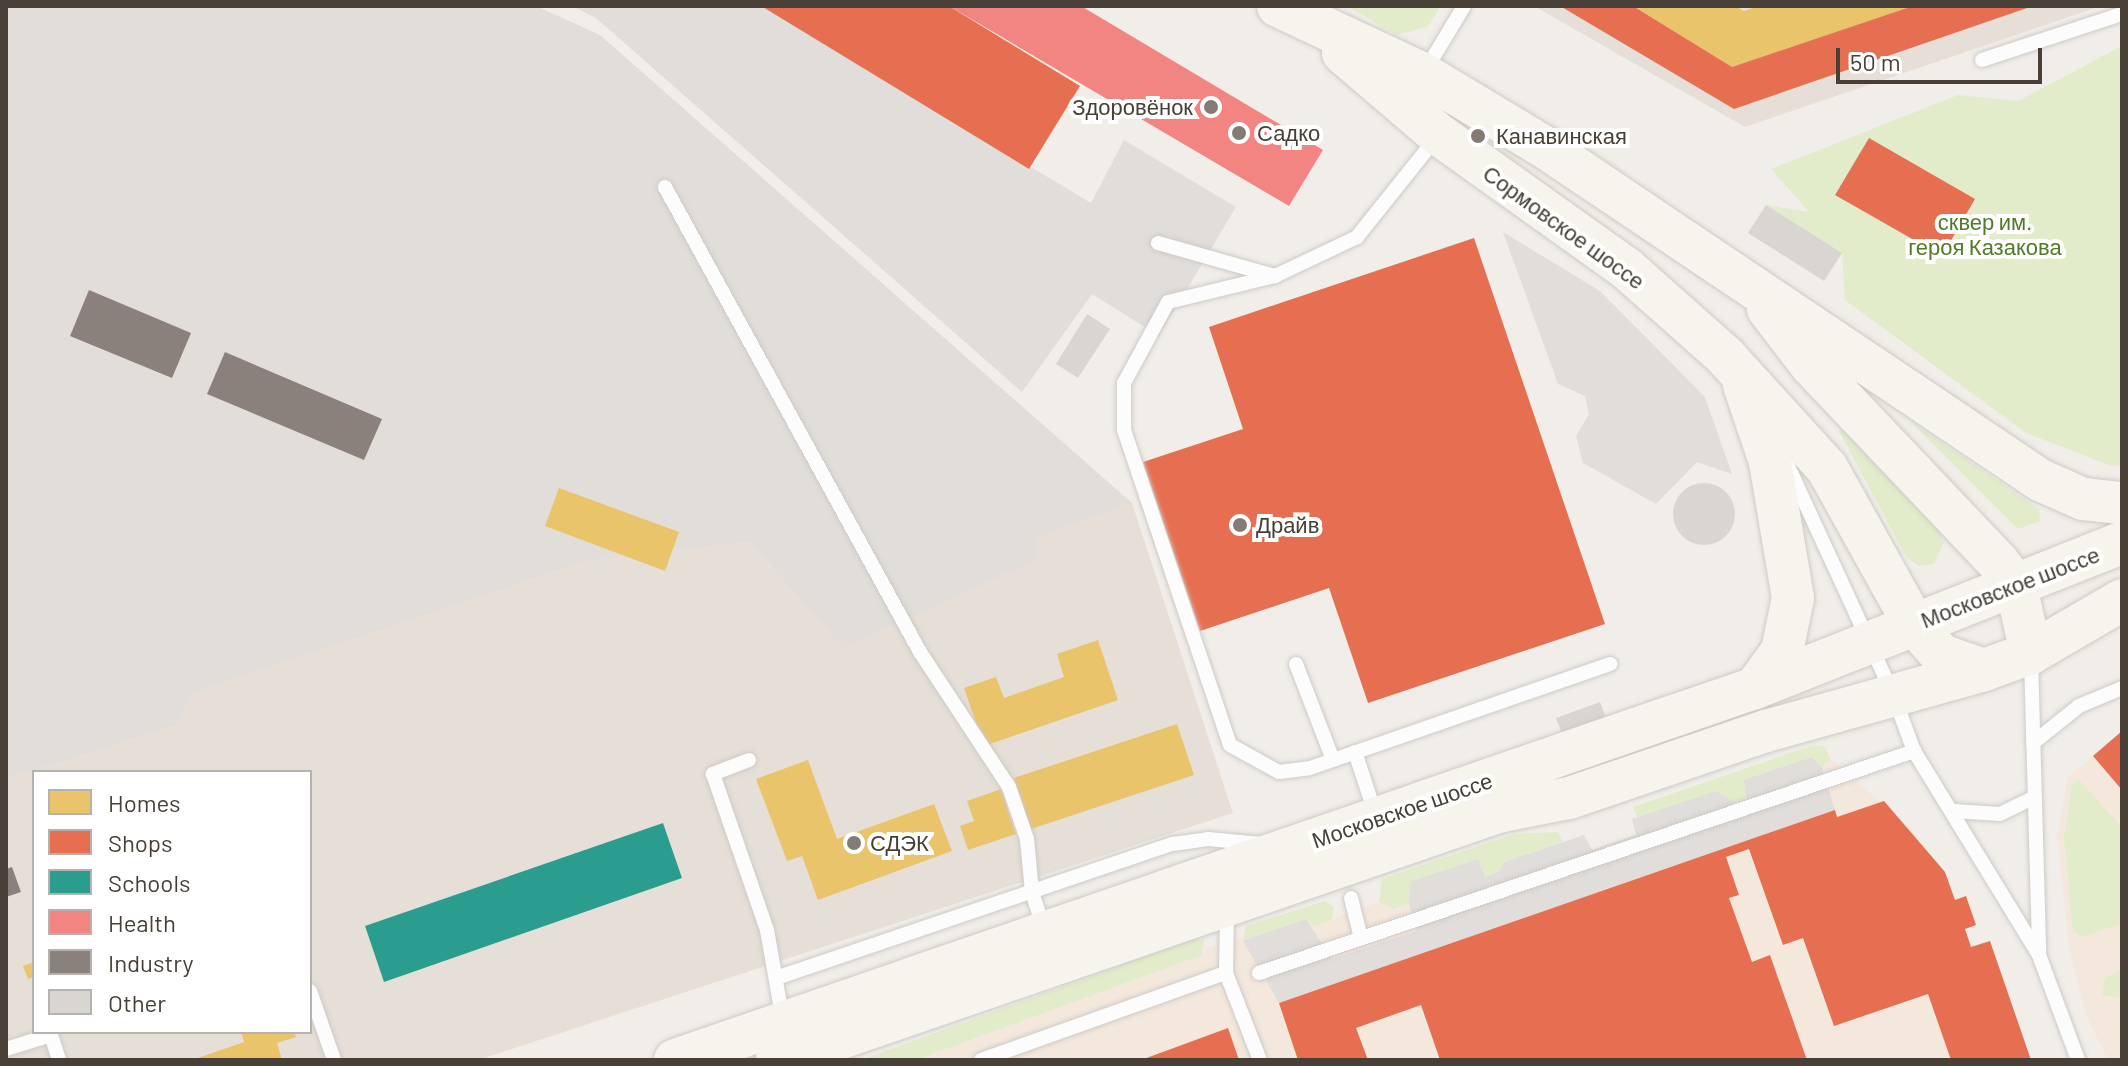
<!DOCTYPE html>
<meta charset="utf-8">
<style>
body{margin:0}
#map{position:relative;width:2128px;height:1066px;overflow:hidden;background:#f1eeea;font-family:Barlow,sans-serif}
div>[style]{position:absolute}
.residential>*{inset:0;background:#e5dfd7}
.commercial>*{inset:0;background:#f4e8dd}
.industrial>*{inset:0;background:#e1ddd8}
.green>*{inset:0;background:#e2ecca}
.parking>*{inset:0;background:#e0ddda}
.homes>*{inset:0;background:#e9c46a}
.shops>*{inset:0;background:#e76f51}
.schools>*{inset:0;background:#2a9d8f}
.health>*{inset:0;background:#f28482}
.industry>*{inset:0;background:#8a817c}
.building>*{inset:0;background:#d9d5d1}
.round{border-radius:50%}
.roads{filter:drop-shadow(0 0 2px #cecac6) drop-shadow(0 0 2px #cecac6)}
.service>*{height:14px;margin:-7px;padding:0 7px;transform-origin:7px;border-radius:7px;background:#fdfcfc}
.secondary>*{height:42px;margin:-21px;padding:0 21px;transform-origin:21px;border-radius:21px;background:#f7f4ee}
.dots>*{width:22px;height:22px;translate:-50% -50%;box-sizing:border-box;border:4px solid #fff;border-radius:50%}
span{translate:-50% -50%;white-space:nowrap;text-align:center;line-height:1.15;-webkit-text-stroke:8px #fff;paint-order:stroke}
.poi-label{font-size:22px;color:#483f36}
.right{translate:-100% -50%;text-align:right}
.left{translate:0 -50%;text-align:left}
.park-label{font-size:22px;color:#517b27}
.street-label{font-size:22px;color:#483f36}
.frame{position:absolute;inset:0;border:8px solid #483f36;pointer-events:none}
.legend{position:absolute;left:32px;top:770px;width:280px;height:264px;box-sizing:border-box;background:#fff;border:2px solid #b6b2af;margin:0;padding:10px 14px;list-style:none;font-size:24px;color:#483f36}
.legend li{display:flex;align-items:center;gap:16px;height:40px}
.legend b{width:40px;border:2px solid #b6b2af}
.scale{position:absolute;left:1836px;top:48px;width:206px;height:36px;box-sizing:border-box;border:4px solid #483f36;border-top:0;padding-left:10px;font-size:24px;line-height:28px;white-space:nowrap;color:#483f36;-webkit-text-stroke:6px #fff;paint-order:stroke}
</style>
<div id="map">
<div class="residential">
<div style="clip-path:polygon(1534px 6px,2101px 6px,1745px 127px)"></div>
<div style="clip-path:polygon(evenodd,1132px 503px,1233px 813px,478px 1060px,6px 1060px,6px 780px,176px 725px,193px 694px,584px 562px,749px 542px,843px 649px,1038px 560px,1033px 539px,1132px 503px,34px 772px,310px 772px,310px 1032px,34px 1032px,34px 772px)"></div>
</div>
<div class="commercial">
<div style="clip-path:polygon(2122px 731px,2122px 1060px,2108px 1060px,2085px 1013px,2069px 948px,2057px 837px,2067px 778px)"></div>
<div style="clip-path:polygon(1831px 759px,1911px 829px,1945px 872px,1955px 899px,1966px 896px,1976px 925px,1965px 929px,1971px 946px,1990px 941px,2031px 1060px,916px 1060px,1202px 955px,1207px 948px,1306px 919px,1314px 926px,1379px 902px,1393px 909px,1584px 835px,1592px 850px,1636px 835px,1632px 819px,1716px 791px,1822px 768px)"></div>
</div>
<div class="industrial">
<div style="clip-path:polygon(6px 6px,536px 6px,600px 35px,1132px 503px,1034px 539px,1038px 560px,843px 649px,749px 542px,584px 562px,193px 694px,176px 725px,6px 780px)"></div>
</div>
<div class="green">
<div style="clip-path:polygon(1347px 6px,1441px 6px,1427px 27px,1396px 35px)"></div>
<div style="clip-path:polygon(2122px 46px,2122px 466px,2111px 466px,2026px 433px,1845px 300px,1842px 253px,1766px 205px,1809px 212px,1771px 169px,1958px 95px,2018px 101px)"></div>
<div style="clip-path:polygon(1910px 421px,2039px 509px,2040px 521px,2018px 529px)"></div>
<div style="clip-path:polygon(1851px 425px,1939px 531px,1944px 543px,1934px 564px,1919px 566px,1907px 558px,1839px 431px)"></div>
<div style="clip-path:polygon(1811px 746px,1824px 746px,1831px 759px,1822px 768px,1812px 757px,1745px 780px,1748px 800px,1736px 803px,1716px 791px,1637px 817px,1633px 807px)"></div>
<div style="clip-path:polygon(2078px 779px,2122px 827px,2122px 923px,2082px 937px,2073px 932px,2064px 838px,2072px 785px)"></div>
<div style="clip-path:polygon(1558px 832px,1563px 842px,1504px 862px,1500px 871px,1485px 877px,1478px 859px,1412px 881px,1409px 904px,1393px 909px,1379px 902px,1382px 879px,1514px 834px)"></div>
<div style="clip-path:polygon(1325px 901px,1334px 907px,1332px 920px,1314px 926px,1306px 919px,1243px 941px,1246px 926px)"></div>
<div style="clip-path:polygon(1194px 939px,1204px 940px,1202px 955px,916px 1060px,861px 1060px)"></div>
<div style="clip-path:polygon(2122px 970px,2122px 997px,2102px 996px,2105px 978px)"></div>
</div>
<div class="parking">
<div style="clip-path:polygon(572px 6px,762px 6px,1091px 203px,1124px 140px,1236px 207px,1159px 336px,1092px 294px,1022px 392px,596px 18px)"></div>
<div style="clip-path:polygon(1503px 232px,1600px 291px,1705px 397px,1732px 474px,1697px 462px,1656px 504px,1583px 463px,1576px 436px,1589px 414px,1585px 396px,1558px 384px)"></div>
<div style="clip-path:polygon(1812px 757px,1822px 768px,1835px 810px,1279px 1003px,1243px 941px,1306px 919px,1332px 959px,1417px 931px,1409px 904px,1411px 881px,1478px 859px,1485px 877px,1500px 871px,1504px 862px,1584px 835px,1592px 850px,1636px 835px,1632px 819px,1716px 791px,1736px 803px,1747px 800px,1744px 780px)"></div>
</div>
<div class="homes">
<div style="clip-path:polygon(1633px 6px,1735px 6px,1744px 11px,1759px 6px,1911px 7px,1732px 67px)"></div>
<div style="clip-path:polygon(559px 488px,679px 532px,665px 571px,545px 526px)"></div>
<div style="clip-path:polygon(1098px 640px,1118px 700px,984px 746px,964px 688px,996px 677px,1004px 698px,1064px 677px,1057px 654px)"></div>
<div style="clip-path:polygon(1177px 724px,1194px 775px,1031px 829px,1014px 778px)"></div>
<div style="clip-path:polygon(808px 760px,837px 839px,934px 804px,952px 851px,818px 900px,802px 856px,787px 861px,756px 779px)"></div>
<div style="clip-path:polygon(1001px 789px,1016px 834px,968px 850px,960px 826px,974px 821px,967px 801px)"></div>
<div style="clip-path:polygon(34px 962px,34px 977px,28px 979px,23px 966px)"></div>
<div style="clip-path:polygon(241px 1032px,294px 1032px,296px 1037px,277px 1043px,282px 1060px,192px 1060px,244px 1042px)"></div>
</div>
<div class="shops">
<div style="clip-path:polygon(761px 6px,949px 6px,1080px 86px,1029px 169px)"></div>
<div style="clip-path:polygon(1560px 6px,1633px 6px,1732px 67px,1913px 6px,2033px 6px,1734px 109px)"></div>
<div style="clip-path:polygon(1869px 138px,1975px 199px,1942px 256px,1835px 195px)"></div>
<div style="clip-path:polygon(1474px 238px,1605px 624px,1368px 703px,1329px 588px,1200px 631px,1143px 462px,1243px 429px,1209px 327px)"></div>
<div style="clip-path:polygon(2122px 731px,2122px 790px,2093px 756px)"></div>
<div style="clip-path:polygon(1884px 801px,1945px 872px,1955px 900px,1966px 896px,1976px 925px,1965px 929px,1971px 947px,1990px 941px,2031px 1060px,1951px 1060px,1928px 994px,1834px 1026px,1803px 938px,1783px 945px,1749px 849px,1726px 857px,1739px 895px,1729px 898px,1752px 962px,1770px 955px,1807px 1060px,1440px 1060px,1421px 1005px,1356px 1028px,1368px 1060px,1298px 1060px,1279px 1003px,1835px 810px,1837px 817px)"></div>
<div style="clip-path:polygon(1228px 1028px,1239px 1060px,1141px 1060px)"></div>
</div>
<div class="schools">
<div style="clip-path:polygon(663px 823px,682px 878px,384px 982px,365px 926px)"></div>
</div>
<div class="health">
<div style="clip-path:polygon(949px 6px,1081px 6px,1323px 150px,1289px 206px)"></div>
</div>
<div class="industry">
<div style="clip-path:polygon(89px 290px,191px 333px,172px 378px,70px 336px)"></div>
<div style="clip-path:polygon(225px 352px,382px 419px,364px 460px,207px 394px)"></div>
<div style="clip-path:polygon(12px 867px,21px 892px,6px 897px,6px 869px)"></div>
</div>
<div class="building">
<div style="clip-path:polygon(1766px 205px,1842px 253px,1824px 281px,1748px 233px)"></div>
<div style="clip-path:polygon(1087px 314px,1110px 329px,1078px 378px,1056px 364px)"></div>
<div class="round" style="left:1673px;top:483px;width:62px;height:62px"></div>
<div style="clip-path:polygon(1600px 702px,1606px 718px,1562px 734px,1556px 718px)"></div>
</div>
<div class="roads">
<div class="service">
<div style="left:1982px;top:60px;width:147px;rotate:-18.2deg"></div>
<div style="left:1425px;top:71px;width:76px;rotate:-59deg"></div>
<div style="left:665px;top:187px;width:530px;rotate:61.26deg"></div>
<div style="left:920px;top:652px;width:162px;rotate:56.6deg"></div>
<div style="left:1009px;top:787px;width:55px;rotate:70.9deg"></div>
<div style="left:1027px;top:839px;width:53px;rotate:84.6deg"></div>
<div style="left:1032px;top:892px;width:39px;rotate:72deg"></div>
<div style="left:1158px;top:243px;width:122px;rotate:15.8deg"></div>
<div style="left:1275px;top:276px;width:91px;rotate:-25.4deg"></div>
<div style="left:1357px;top:237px;width:127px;rotate:-51.4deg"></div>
<div style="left:1275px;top:276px;width:110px;rotate:166.3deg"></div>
<div style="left:1168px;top:302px;width:92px;rotate:118.5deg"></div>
<div style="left:1124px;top:383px;width:47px;rotate:90deg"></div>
<div style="left:1124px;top:430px;width:332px;rotate:71.4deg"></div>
<div style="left:1230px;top:745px;width:56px;rotate:28.9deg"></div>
<div style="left:1279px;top:772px;width:31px;rotate:-7deg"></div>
<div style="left:1310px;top:768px;width:318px;rotate:-19.1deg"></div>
<div style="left:1788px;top:466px;width:251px;rotate:65.3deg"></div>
<div style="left:1893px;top:694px;width:61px;rotate:69.8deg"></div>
<div style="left:1914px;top:751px;width:239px;rotate:58.5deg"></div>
<div style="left:2039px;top:955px;width:112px;rotate:69.6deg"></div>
<div style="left:2031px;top:659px;width:292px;rotate:88.4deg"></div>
<div style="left:1296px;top:664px;width:103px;rotate:68.9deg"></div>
<div style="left:2033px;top:743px;width:59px;rotate:-38.8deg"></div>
<div style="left:2079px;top:706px;width:47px;rotate:-22.7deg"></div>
<div style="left:1355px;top:752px;width:67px;rotate:71.8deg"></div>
<div style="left:749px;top:760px;width:39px;rotate:159deg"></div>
<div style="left:713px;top:774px;width:165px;rotate:70.9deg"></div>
<div style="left:767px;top:930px;width:92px;rotate:80deg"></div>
<div style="left:1954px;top:811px;width:46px;rotate:3.7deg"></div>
<div style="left:2000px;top:814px;width:37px;rotate:-26deg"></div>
<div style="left:1351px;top:898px;width:41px;rotate:76deg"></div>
<div style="left:1227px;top:911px;width:62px;rotate:90.9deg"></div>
<div style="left:1226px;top:973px;width:93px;rotate:68.7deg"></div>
<div style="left:1259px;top:973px;width:692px;rotate:-18.72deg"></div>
<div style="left:776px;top:978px;width:419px;rotate:-18.7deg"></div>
<div style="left:1173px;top:844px;width:35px;rotate:-8deg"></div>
<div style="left:1208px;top:839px;width:53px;rotate:5.4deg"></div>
<div style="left:310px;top:991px;width:73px;rotate:70.8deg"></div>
<div style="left:6px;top:1049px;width:47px;rotate:-17.3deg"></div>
<div style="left:51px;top:1035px;width:26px;rotate:72deg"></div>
<div style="left:981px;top:1060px;width:260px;rotate:-19.6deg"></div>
</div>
<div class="secondary">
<div style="left:1278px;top:6px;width:160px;rotate:25.1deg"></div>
<div style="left:1423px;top:74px;width:144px;rotate:31deg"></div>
<div style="left:1546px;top:148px;width:595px;rotate:33.9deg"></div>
<div style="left:2040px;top:480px;width:47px;rotate:23.8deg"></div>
<div style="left:2083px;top:499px;width:39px;rotate:6deg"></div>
<div style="left:1343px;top:53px;width:125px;rotate:40.5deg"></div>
<div style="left:1438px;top:134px;width:231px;rotate:35.5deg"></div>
<div style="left:1626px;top:268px;width:132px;rotate:41.6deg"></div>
<div style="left:1725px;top:356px;width:151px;rotate:47.7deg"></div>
<div style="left:1827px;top:468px;width:179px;rotate:60.9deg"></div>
<div style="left:1914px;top:624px;width:41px;rotate:48.9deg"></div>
<div style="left:1941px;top:655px;width:46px;rotate:19.2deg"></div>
<div style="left:1768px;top:309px;width:71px;rotate:52.5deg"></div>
<div style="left:1811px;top:365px;width:272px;rotate:46.5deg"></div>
<div style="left:1998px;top:562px;width:30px;rotate:53deg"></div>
<div style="left:2016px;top:586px;width:69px;rotate:77.4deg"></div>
<div style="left:1744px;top:385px;width:81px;rotate:71.3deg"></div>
<div style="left:1770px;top:462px;width:138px;rotate:80.4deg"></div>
<div style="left:1793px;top:598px;width:54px;rotate:101.7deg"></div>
<div style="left:1782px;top:651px;width:46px;rotate:126.1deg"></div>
<div style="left:675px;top:1060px;width:1142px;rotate:-19.01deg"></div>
<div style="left:1755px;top:688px;width:395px;rotate:-21.6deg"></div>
<div style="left:777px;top:1060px;width:762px;rotate:-18.98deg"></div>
<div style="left:1498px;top:812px;width:72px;rotate:-11.2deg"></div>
<div style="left:1569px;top:798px;width:208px;rotate:-18.8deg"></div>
<div style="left:1766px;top:731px;width:226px;rotate:-15.6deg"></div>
<div style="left:1984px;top:670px;width:50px;rotate:-19.9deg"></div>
<div style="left:2031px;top:653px;width:105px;rotate:-30.2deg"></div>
</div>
</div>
<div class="dots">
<div style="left:1211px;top:107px;background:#837c75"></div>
<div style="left:1239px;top:133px;background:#837c75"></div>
<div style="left:1478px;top:136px;background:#837c75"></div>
<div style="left:1240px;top:525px;background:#837c75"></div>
<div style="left:854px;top:843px;background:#837c75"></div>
</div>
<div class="poi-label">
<span class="right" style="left:1193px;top:107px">Здоровёнок</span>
<span class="left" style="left:1257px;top:133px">Садко</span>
<span class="left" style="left:1496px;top:136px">Канавинская</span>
<span class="left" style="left:1256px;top:525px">Драйв</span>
<span class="left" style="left:870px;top:843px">СДЭК</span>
</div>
<div class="park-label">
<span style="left:1985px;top:234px">сквер им.<br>героя Казакова</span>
</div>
<div class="street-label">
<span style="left:1564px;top:227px;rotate:36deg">Сормовское шоссе</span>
<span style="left:2010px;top:587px;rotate:-21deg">Московское шоссе</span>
<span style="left:1402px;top:810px;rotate:-19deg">Московское шоссе</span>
</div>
<div class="frame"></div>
<ul class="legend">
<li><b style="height:22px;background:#e9c46a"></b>Homes</li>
<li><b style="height:22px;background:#e76f51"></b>Shops</li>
<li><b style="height:22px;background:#2a9d8f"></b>Schools</li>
<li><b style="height:22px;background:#f28482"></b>Health</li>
<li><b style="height:22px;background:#8a817c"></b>Industry</li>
<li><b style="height:22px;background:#d9d5d1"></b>Other</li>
</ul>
<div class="scale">50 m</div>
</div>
